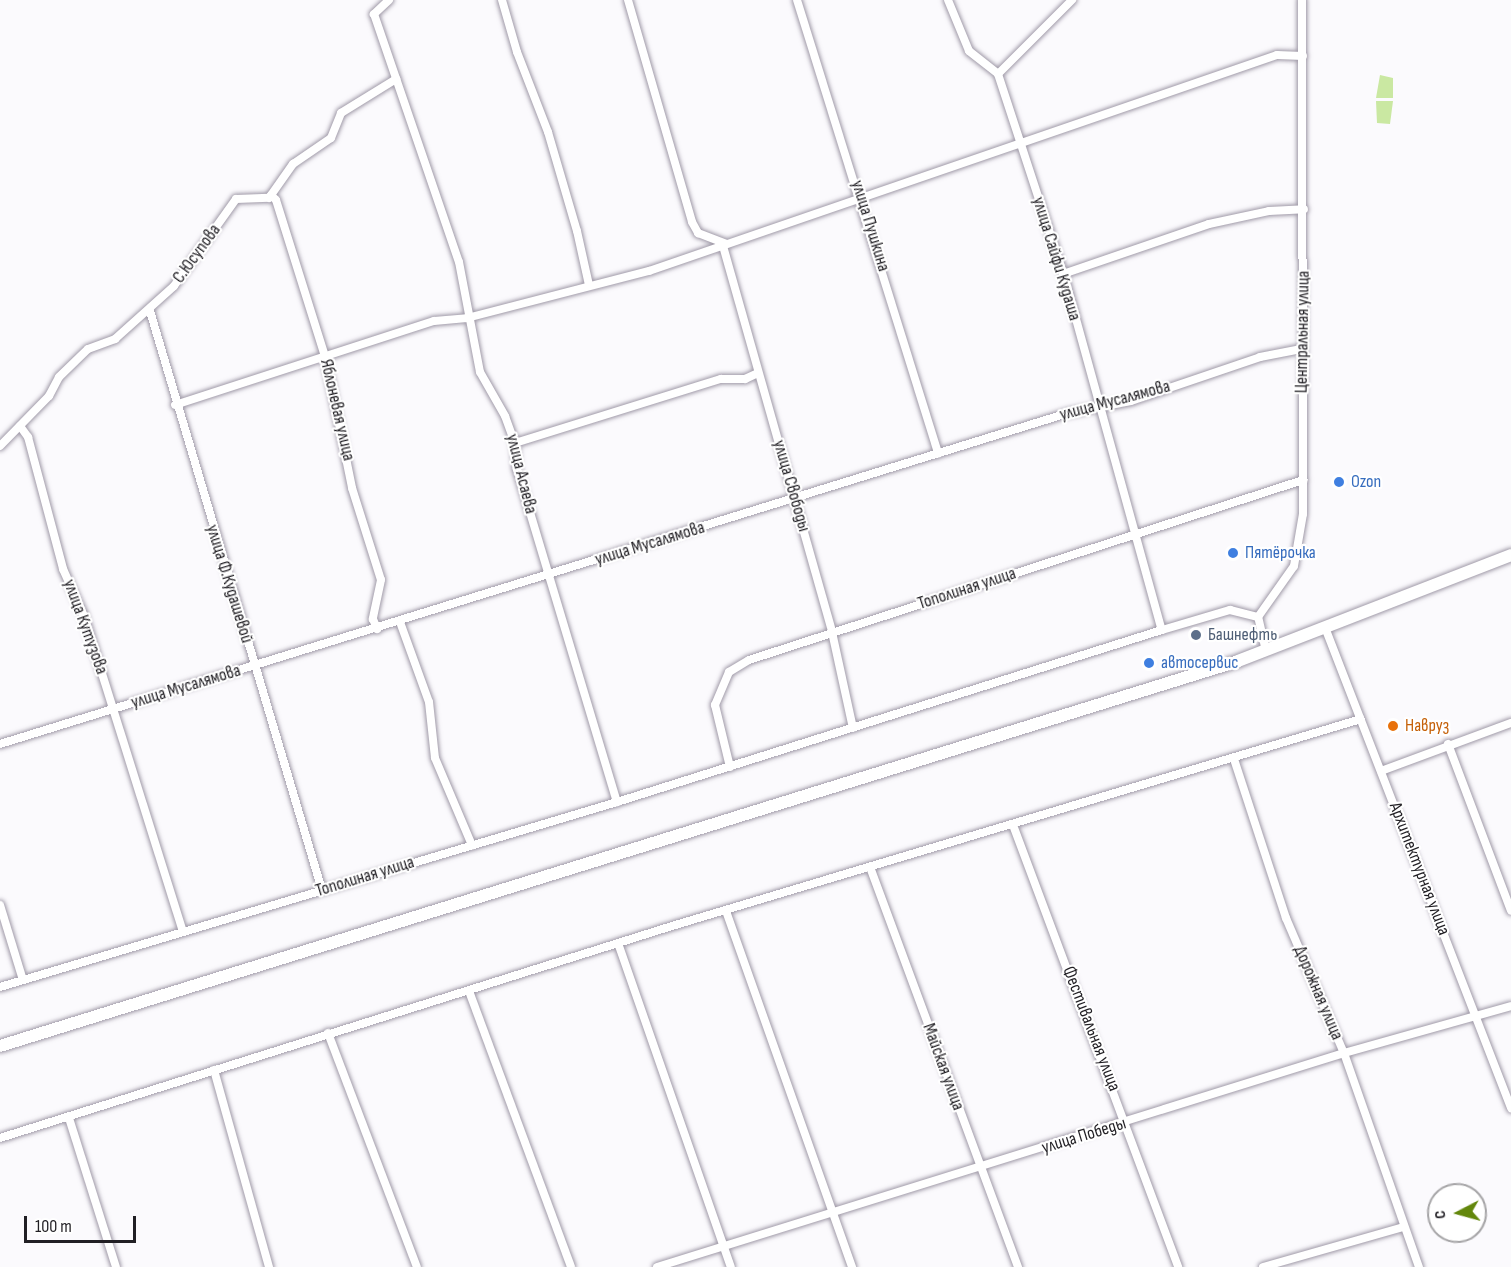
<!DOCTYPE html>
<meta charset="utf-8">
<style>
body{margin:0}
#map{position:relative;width:1511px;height:1267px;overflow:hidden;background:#fbfafd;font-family:"Sofia Sans Condensed",sans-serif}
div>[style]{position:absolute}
.green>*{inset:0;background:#cae8a2}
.roads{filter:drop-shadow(0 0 2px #a09aa8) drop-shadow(0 0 2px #a09aa8)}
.minor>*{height:8px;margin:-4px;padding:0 4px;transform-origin:4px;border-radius:4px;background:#fff}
.secondary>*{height:12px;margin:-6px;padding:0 6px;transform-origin:6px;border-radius:6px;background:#fff}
.dots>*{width:16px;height:16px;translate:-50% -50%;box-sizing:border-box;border:3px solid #fff;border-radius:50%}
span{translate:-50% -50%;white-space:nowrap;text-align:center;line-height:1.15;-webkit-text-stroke:4.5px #fff;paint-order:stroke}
.street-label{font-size:18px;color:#211f24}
.shop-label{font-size:18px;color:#366cbe}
.left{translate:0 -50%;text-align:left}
.service-label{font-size:18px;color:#4e5e75}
.food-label{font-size:18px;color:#c56008}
.north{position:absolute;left:1427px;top:1183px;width:60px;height:60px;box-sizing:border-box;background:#fff;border:2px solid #a6a5a7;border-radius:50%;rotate:264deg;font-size:16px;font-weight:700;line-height:24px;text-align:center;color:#211f24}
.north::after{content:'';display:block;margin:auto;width:21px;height:27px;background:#63870c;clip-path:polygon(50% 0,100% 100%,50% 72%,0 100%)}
.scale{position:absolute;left:24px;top:1216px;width:112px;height:27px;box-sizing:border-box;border:3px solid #211f24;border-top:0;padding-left:8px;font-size:18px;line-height:21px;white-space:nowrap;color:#211f24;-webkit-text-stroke:4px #fff;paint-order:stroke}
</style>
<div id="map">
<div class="green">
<div style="clip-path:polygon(1380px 75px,1393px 78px,1393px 98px,1376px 98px)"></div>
<div style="clip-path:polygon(1376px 101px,1393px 101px,1390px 124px,1377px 123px)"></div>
</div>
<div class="roads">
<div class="minor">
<div style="left:389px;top:0;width:21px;rotate:137deg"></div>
<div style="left:374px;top:14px;width:262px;rotate:71.1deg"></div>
<div style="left:459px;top:262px;width:112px;rotate:79.2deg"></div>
<div style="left:480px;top:372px;width:51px;rotate:60.4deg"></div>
<div style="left:505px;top:416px;width:29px;rotate:70deg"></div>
<div style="left:515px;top:443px;width:26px;rotate:86deg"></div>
<div style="left:517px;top:469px;width:348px;rotate:73.3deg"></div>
<div style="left:502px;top:0;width:54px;rotate:73.9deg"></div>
<div style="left:517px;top:52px;width:86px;rotate:68.8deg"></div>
<div style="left:548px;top:132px;width:103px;rotate:73.7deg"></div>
<div style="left:577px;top:231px;width:55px;rotate:77.5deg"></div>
<div style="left:628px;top:0;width:231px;rotate:73.9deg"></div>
<div style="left:692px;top:222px;width:13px;rotate:61deg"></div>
<div style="left:698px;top:233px;width:30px;rotate:21deg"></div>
<div style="left:797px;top:0;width:475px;rotate:72.7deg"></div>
<div style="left:948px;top:0;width:55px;rotate:67.6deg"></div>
<div style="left:969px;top:51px;width:37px;rotate:38deg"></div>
<div style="left:998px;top:74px;width:216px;rotate:71.9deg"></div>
<div style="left:1065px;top:279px;width:364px;rotate:74.6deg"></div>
<div style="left:1162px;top:630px;width:71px;rotate:-16.4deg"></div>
<div style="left:1230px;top:610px;width:29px;rotate:14deg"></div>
<div style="left:998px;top:74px;width:105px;rotate:-45deg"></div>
<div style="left:271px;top:195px;width:7px;rotate:45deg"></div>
<div style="left:276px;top:200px;width:164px;rotate:72.6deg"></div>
<div style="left:325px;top:356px;width:135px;rotate:78.4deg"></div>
<div style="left:352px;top:488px;width:96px;rotate:72.5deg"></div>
<div style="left:381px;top:580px;width:40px;rotate:102deg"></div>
<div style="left:373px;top:619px;width:11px;rotate:68deg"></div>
<div style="left:723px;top:246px;width:401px;rotate:74.2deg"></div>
<div style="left:832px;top:632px;width:98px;rotate:77.7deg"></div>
<div style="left:1063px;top:274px;width:154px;rotate:-18.9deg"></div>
<div style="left:1209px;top:224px;width:61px;rotate:-12.2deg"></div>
<div style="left:1269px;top:211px;width:35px;rotate:-3deg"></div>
<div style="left:150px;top:311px;width:604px;rotate:73.46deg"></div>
<div style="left:175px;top:405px;width:272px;rotate:-18deg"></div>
<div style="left:434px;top:321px;width:33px;rotate:-5deg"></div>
<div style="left:467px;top:318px;width:188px;rotate:-14.5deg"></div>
<div style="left:649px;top:271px;width:664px;rotate:-18.98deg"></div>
<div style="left:1277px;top:55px;width:26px;rotate:2deg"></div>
<div style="left:20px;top:426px;width:14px;rotate:54deg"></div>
<div style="left:28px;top:437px;width:137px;rotate:75.1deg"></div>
<div style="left:63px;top:569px;width:51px;rotate:65.9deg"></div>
<div style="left:84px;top:616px;width:331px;rotate:72.6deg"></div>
<div style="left:515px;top:443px;width:216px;rotate:-17.3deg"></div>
<div style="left:721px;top:379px;width:24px"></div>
<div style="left:745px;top:379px;width:14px;rotate:-25deg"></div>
<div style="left:0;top:446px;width:70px;rotate:-45.6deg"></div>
<div style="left:49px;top:396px;width:21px;rotate:-62deg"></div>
<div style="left:59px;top:377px;width:40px;rotate:-44deg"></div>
<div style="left:88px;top:349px;width:29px;rotate:-20deg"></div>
<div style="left:115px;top:339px;width:79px;rotate:-41.9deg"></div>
<div style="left:174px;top:286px;width:107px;rotate:-54.5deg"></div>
<div style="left:236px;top:199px;width:33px;rotate:-2deg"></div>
<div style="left:269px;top:198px;width:42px;rotate:-54.8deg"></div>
<div style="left:293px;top:164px;width:46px;rotate:-34.4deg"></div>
<div style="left:331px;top:138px;width:27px;rotate:-68deg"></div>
<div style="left:341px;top:113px;width:65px;rotate:-31.7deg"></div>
<div style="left:400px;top:622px;width:85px;rotate:70.1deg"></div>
<div style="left:429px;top:702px;width:56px;rotate:83.9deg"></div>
<div style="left:435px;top:758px;width:95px;rotate:67deg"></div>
<div style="left:1326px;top:630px;width:513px;rotate:68.84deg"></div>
<div style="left:1266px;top:651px;width:35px;rotate:-103deg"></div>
<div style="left:1258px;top:617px;width:62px;rotate:-54.8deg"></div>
<div style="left:1294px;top:566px;width:53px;rotate:-80.2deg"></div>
<div style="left:1303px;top:514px;width:514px;rotate:-90.11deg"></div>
<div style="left:0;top:744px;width:1118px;rotate:-17.22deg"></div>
<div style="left:1068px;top:413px;width:64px;rotate:-10.8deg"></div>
<div style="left:1131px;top:401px;width:136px;rotate:-18.8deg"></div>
<div style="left:1260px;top:357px;width:42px;rotate:-11deg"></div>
<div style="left:1448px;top:744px;width:178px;rotate:69.3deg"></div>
<div style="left:1234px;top:759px;width:167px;rotate:71.9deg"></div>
<div style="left:1286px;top:918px;width:147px;rotate:66.8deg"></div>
<div style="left:1344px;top:1053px;width:227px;rotate:70.7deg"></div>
<div style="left:730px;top:767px;width:64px;rotate:-103.6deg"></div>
<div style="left:715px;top:705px;width:36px;rotate:-67deg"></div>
<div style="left:729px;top:672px;width:23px;rotate:-31deg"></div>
<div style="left:749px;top:660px;width:583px;rotate:-18deg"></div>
<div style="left:1381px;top:771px;width:139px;rotate:-20.3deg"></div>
<div style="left:1013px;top:825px;width:472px;rotate:69.5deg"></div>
<div style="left:870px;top:867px;width:427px;rotate:69.7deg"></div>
<div style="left:0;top:905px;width:78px;rotate:73deg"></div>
<div style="left:726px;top:911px;width:378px;rotate:70.5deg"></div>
<div style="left:618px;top:943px;width:343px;rotate:70.8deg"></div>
<div style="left:0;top:987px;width:644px;rotate:-16.69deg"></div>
<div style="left:617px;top:802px;width:571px;rotate:-17.52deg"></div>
<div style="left:469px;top:991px;width:294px;rotate:69.7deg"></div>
<div style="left:328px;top:1033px;width:250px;rotate:69.2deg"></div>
<div style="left:214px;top:1070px;width:205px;rotate:74.4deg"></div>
<div style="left:69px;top:1118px;width:156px;rotate:72.5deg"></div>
<div style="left:0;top:1138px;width:705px;rotate:-17.51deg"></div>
<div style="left:672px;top:926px;width:719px;rotate:-16.72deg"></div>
<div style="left:657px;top:1267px;width:720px;rotate:-17.3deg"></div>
<div style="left:1344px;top:1053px;width:173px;rotate:-15.7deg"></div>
<div style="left:1263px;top:1267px;width:146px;rotate:-15.9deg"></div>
</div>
<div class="secondary">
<div style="left:0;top:1046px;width:1296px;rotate:-17.27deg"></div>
<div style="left:1238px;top:661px;width:293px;rotate:-21.2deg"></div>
</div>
</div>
<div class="dots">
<div style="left:1339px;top:482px;background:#3f7fe0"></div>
<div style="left:1233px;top:553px;background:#3f7fe0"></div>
<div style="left:1196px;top:635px;background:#5c6f8a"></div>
<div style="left:1149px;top:663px;background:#3f7fe0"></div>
<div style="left:1393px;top:726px;background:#e8710a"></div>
</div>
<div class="street-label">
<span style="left:870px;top:226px;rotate:73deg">улица Пушкина</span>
<span style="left:197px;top:254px;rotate:-54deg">С.Юсупова</span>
<span style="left:1056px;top:259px;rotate:73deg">улица Сайфи Кудаша</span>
<span style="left:1303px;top:332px;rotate:-89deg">Центральная улица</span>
<span style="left:1115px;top:401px;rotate:-15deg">улица Мусалямова</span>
<span style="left:337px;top:410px;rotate:77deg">Яблоневая улица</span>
<span style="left:521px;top:474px;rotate:76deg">улица Асаева</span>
<span style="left:791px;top:486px;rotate:74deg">улица Свободы</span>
<span style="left:650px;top:544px;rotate:-17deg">улица Мусалямова</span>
<span style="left:229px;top:584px;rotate:73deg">улица Ф.Кудашевой</span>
<span style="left:967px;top:589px;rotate:-18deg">Тополиная улица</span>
<span style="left:85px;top:627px;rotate:70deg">улица Кутузова</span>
<span style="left:186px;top:687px;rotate:-17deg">улица Мусалямова</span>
<span style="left:1419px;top:869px;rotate:69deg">Архитектурная улица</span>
<span style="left:365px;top:877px;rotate:-17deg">Тополиная улица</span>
<span style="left:1318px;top:993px;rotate:67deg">Дорожная улица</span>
<span style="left:1091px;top:1029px;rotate:69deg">Фестивальная улица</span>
<span style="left:943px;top:1067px;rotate:70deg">Майская улица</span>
<span style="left:1084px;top:1136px;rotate:-17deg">улица Победы</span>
</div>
<div class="shop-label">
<span class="left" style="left:1351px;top:482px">Ozon</span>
<span class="left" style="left:1245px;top:553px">Пятёрочка</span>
<span class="left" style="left:1161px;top:663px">автосервис</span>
</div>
<div class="service-label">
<span class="left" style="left:1208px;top:635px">Башнефть</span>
</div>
<div class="food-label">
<span class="left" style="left:1405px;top:726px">Навруз</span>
</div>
<div class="north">С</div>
<div class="scale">100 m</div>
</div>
